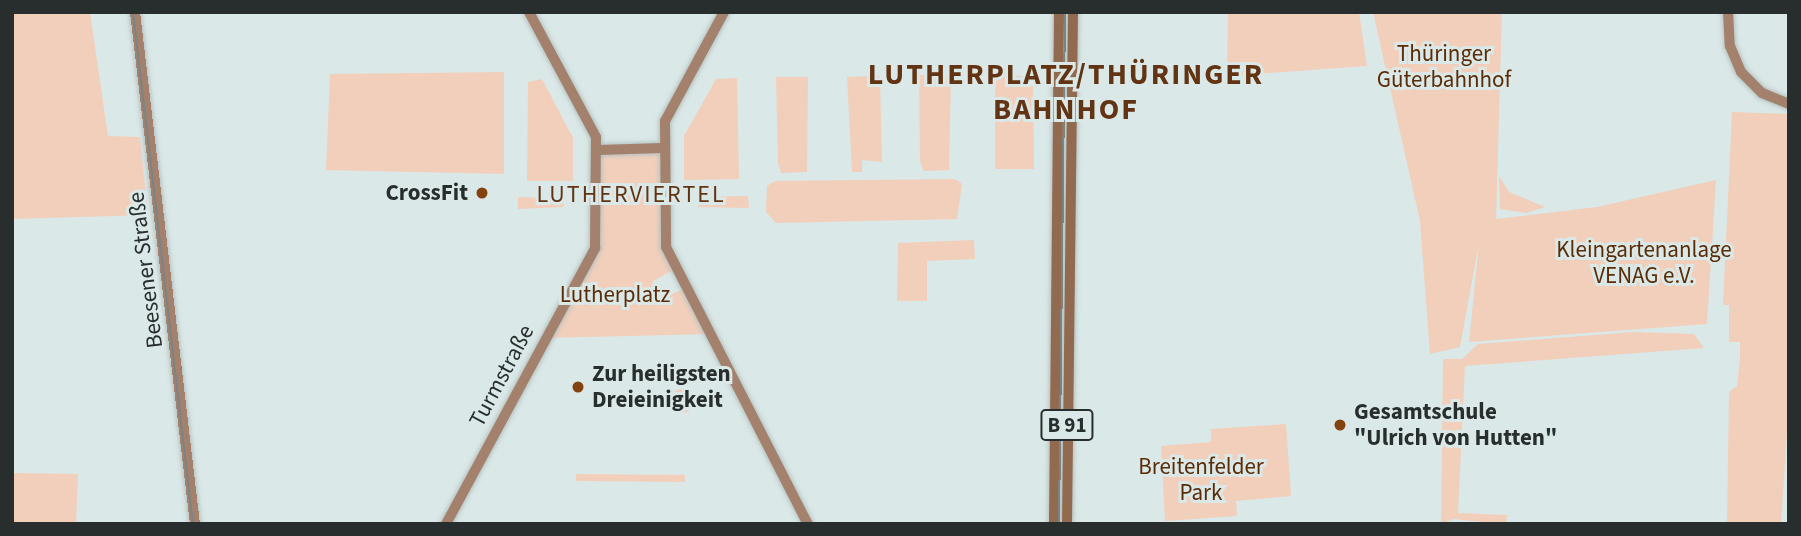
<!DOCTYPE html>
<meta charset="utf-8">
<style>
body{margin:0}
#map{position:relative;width:1801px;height:536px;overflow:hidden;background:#dae8e7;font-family:"Source Sans 3",sans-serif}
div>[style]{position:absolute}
.green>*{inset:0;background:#f2cfbb}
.round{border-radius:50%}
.roads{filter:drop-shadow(0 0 2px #b6c3c2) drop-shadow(0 0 2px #b6c3c2)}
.secondary>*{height:10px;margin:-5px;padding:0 5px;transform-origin:5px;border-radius:5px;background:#a3816d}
.primary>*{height:10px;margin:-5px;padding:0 5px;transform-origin:5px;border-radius:5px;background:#926a50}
.tram>*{height:2px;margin:-1px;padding:0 1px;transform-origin:1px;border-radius:1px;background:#7a8483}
.dots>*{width:19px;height:19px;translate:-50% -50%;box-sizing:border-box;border:4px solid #dae8e7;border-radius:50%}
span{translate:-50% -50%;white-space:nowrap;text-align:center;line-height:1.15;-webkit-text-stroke:6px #dae8e7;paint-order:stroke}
.shield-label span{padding:2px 5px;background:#dae8e7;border:2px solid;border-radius:5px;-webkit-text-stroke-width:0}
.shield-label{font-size:21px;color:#282e2e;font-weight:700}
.park-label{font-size:23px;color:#5c2c06}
.poi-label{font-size:23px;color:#282e2e;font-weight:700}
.right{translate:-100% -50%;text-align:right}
.left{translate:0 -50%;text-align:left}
.street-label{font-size:23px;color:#282e2e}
.neighbourhood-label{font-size:24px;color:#623413;letter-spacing:2px}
.district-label{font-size:30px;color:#623413;font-weight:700;letter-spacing:2px}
.frame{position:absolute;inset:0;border:14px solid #282e2e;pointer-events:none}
</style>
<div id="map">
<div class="green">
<div style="clip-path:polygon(12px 12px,90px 12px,108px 136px,140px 137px,148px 215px,12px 219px)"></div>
<div style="clip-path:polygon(1228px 12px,1359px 12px,1367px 66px,1227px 76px)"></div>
<div style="clip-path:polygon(1373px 12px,1502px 12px,1496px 219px,1597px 207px,1716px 180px,1707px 324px,1469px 342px,1479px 243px,1460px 347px,1430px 354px,1420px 221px)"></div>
<div style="clip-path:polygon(504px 72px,504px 174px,326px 170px,330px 74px)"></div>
<div style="clip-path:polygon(919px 75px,951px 75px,949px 170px,924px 171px,920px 161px)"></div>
<div style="clip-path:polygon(880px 76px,882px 162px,862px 160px,862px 172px,852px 172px,847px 77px)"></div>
<div style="clip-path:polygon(995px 76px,1025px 76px,1025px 86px,1033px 86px,1034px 169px,995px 169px)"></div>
<div style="clip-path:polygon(776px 77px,808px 77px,807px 172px,781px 173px,778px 163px)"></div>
<div style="clip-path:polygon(737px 78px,739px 179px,684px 180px,684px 136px,716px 79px)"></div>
<div style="clip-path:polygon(542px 79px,573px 138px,573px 181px,527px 181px,528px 82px)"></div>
<div style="clip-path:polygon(1732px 112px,1789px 114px,1789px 403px,1781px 524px,1727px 524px,1729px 392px,1737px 386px,1740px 358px,1740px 342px,1729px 342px,1729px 305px,1723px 305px)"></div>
<div style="clip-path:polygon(665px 148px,666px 247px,677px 268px,653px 281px,662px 299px,687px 287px,711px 334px,544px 338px,595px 248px,596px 150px)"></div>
<div style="clip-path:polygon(1499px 176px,1509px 192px,1545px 207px,1526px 213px,1500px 209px)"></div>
<div style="clip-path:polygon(955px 179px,962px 184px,957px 219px,776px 223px,766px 212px,767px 186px,775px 181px)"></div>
<div style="clip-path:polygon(748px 196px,749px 208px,698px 207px,700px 197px)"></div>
<div style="clip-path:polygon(518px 197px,562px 198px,564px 207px,518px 209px)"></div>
<div style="clip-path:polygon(974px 240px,975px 259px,927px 261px,927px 301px,897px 301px,898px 243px)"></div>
<div style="clip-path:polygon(1632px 332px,1694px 334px,1704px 348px,1465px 366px,1458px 513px,1507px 515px,1506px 524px,1453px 519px,1441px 524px,1443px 359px,1462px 359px,1478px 344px)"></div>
<div class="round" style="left:670px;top:389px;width:24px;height:24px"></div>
<div style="clip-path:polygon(1286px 424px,1291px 496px,1236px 501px,1237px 516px,1165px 521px,1161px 446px,1211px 442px,1211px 429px)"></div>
<div style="clip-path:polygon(12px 473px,78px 474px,76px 524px,12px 523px)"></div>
<div style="clip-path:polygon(576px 474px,685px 475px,685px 482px,576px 481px)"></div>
</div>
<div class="roads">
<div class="secondary">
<div style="left:135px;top:12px;width:516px;rotate:83.32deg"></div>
<div style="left:724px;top:12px;width:124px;rotate:118.4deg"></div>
<div style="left:665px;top:121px;width:126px;rotate:89.5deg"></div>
<div style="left:666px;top:247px;width:311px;rotate:62.9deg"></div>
<div style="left:1728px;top:12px;width:34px;rotate:87deg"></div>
<div style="left:1730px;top:46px;width:28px;rotate:67deg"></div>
<div style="left:1741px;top:72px;width:30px;rotate:45deg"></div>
<div style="left:1762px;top:93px;width:29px;rotate:22deg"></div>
<div style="left:596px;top:150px;width:69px;rotate:-1.7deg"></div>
<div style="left:446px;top:524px;width:314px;rotate:-61.6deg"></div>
<div style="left:595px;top:248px;width:111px;rotate:-89.5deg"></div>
<div style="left:596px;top:137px;width:142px;rotate:-118.2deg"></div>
</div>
<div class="primary">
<div style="left:1054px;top:524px;width:512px;rotate:-89.44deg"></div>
<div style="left:1067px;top:524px;width:512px;rotate:-89.33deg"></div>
</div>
</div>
<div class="tram">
<div style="left:133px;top:12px;width:516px;rotate:83.32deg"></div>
<div style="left:1059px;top:524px;width:512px;rotate:-89.33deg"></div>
</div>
<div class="dots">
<div style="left:482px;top:193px;background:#84420e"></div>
<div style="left:578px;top:387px;background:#84420e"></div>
<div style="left:1340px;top:425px;background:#84420e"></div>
</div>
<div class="shield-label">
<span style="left:1067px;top:425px">B 91</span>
</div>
<div class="park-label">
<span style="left:1444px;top:67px">Thüringer<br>Güterbahnhof</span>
<span style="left:1644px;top:263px">Kleingartenanlage<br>VENAG e.V.</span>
<span style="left:615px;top:295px">Lutherplatz</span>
<span style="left:1201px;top:480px">Breitenfelder<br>Park</span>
</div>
<div class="poi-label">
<span class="right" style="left:468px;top:193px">CrossFit</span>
<span class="left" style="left:592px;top:387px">Zur heiligsten<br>Dreieinigkeit</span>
<span class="left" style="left:1354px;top:425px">Gesamtschule<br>"Ulrich von Hutten"</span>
</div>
<div class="street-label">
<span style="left:146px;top:270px;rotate:-97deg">Beesener Straße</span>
<span style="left:502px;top:376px;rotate:-62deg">Turmstraße</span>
</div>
<div class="neighbourhood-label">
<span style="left:631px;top:195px">LUTHERVIERTEL</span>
</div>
<div class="district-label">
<span style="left:1066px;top:92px">LUTHERPLATZ/THÜRINGER<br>BAHNHOF</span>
</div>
<div class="frame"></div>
</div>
